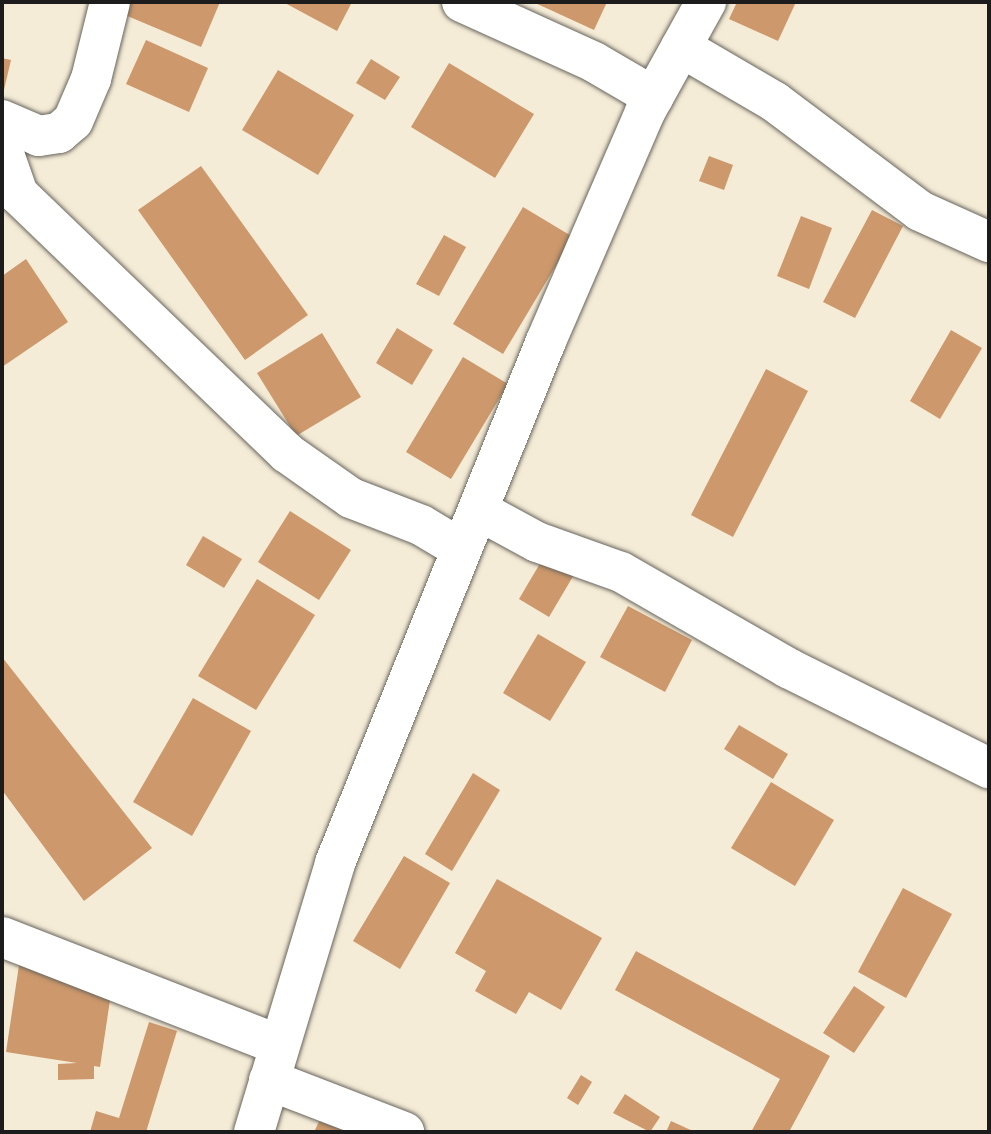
<!DOCTYPE html>
<style>
body{margin:0}
#map{position:relative;width:991px;height:1134px;overflow:hidden;background:#f5ecd7;font-family:"Playpen Sans",sans-serif}
div>[style]{position:absolute}
.building>*{inset:0;background:#cd986b}
.roads{filter:drop-shadow(0 0 2px #68655d) drop-shadow(0 0 2px #68655d)}
.street>*{height:40px;margin:-20px;padding:0 20px;transform-origin:20px;border-radius:20px;background:#fff}
span{translate:-50% -50%;white-space:nowrap;text-align:center;line-height:1.15;-webkit-text-stroke:6px #fbf7ec;paint-order:stroke}
.frame{position:absolute;inset:0;border:4px solid #1c1c1c;pointer-events:none}
</style>
<div id="map">
<div class="building">
<div style="clip-path:polygon(130px 2px,220px 2px,201px 47px,125px 15px)"></div>
<div style="clip-path:polygon(283px 2px,352px 2px,337px 31px)"></div>
<div style="clip-path:polygon(533px 2px,607px 2px,594px 30px)"></div>
<div style="clip-path:polygon(737px 2px,796px 2px,778px 41px,729px 19px)"></div>
<div style="clip-path:polygon(146px 40px,208px 68px,189px 112px,126px 84px)"></div>
<div style="clip-path:polygon(2px 58px,11px 60px,3px 94px,2px 94px)"></div>
<div style="clip-path:polygon(371px 59px,400px 77px,385px 100px,356px 83px)"></div>
<div style="clip-path:polygon(449px 63px,534px 114px,495px 178px,411px 127px)"></div>
<div style="clip-path:polygon(278px 70px,354px 115px,318px 175px,242px 130px)"></div>
<div style="clip-path:polygon(709px 156px,733px 165px,724px 190px,699px 181px)"></div>
<div style="clip-path:polygon(201px 166px,308px 315px,245px 360px,138px 210px)"></div>
<div style="clip-path:polygon(523px 207px,573px 237px,503px 354px,453px 324px)"></div>
<div style="clip-path:polygon(872px 210px,903px 226px,855px 318px,823px 302px)"></div>
<div style="clip-path:polygon(801px 216px,832px 228px,809px 289px,777px 276px)"></div>
<div style="clip-path:polygon(444px 235px,466px 247px,439px 296px,416px 284px)"></div>
<div style="clip-path:polygon(26px 259px,68px 322px,2px 367px,2px 276px)"></div>
<div style="clip-path:polygon(397px 328px,433px 350px,412px 385px,376px 363px)"></div>
<div style="clip-path:polygon(951px 330px,982px 348px,940px 419px,910px 401px)"></div>
<div style="clip-path:polygon(322px 333px,361px 397px,296px 436px,257px 373px)"></div>
<div style="clip-path:polygon(463px 357px,508px 384px,451px 479px,406px 452px)"></div>
<div style="clip-path:polygon(766px 369px,808px 391px,733px 537px,691px 515px)"></div>
<div style="clip-path:polygon(290px 511px,351px 550px,319px 600px,258px 562px)"></div>
<div style="clip-path:polygon(203px 536px,242px 559px,224px 588px,186px 565px)"></div>
<div style="clip-path:polygon(545px 555px,575px 573px,549px 617px,519px 599px)"></div>
<div style="clip-path:polygon(257px 579px,315px 615px,256px 710px,198px 676px)"></div>
<div style="clip-path:polygon(628px 606px,692px 640px,665px 692px,600px 657px)"></div>
<div style="clip-path:polygon(538px 634px,586px 662px,550px 721px,503px 693px)"></div>
<div style="clip-path:polygon(2px 657px,152px 848px,84px 901px,2px 790px)"></div>
<div style="clip-path:polygon(193px 698px,251px 731px,192px 836px,133px 802px)"></div>
<div style="clip-path:polygon(739px 725px,788px 754px,773px 779px,724px 749px)"></div>
<div style="clip-path:polygon(473px 773px,500px 790px,452px 871px,425px 854px)"></div>
<div style="clip-path:polygon(771px 782px,834px 820px,795px 886px,731px 848px)"></div>
<div style="clip-path:polygon(404px 856px,450px 883px,400px 969px,353px 941px)"></div>
<div style="clip-path:polygon(497px 879px,602px 938px,561px 1010px,529px 992px,516px 1014px,475px 991px,486px 971px,455px 953px)"></div>
<div style="clip-path:polygon(903px 888px,952px 914px,906px 998px,858px 972px)"></div>
<div style="clip-path:polygon(636px 951px,830px 1056px,789px 1132px,751px 1132px,780px 1079px,615px 990px)"></div>
<div style="clip-path:polygon(19px 965px,113px 980px,100px 1067px,94px 1066px,94px 1079px,58px 1080px,58px 1064px,77px 1063px,6px 1052px)"></div>
<div style="clip-path:polygon(854px 986px,885px 1007px,854px 1053px,823px 1033px)"></div>
<div style="clip-path:polygon(149px 1022px,177px 1031px,146px 1132px,90px 1132px,96px 1111px,119px 1118px)"></div>
<div style="clip-path:polygon(581px 1075px,592px 1082px,578px 1105px,567px 1098px)"></div>
<div style="clip-path:polygon(625px 1094px,660px 1117px,650px 1132px,613px 1113px)"></div>
<div style="clip-path:polygon(325px 1109px,349px 1120px,343px 1132px,314px 1132px)"></div>
<div style="clip-path:polygon(671px 1121px,695px 1132px,666px 1132px)"></div>
</div>
<div class="roads">
<div class="street">
<div style="left:462px;top:2px;width:145px;rotate:24.4deg"></div>
<div style="left:594px;top:62px;width:69px;rotate:30.3deg"></div>
<div style="left:681px;top:47px;width:109px;rotate:30.3deg"></div>
<div style="left:775px;top:102px;width:181px;rotate:36.9deg"></div>
<div style="left:920px;top:211px;width:76px;rotate:24.2deg"></div>
<div style="left:2px;top:120px;width:40px;rotate:23.4deg"></div>
<div style="left:39px;top:136px;width:20px;rotate:-9deg"></div>
<div style="left:59px;top:133px;width:18px;rotate:-41deg"></div>
<div style="left:73px;top:121px;width:46px;rotate:-66.8deg"></div>
<div style="left:91px;top:79px;width:79px;rotate:-76.1deg"></div>
<div style="left:2px;top:148px;width:49px;rotate:70.8deg"></div>
<div style="left:18px;top:194px;width:373px;rotate:43.9deg"></div>
<div style="left:287px;top:453px;width:78px;rotate:35.1deg"></div>
<div style="left:351px;top:498px;width:75px;rotate:21.1deg"></div>
<div style="left:421px;top:525px;width:47px;rotate:31deg"></div>
<div style="left:478px;top:510px;width:67px;rotate:28.5deg"></div>
<div style="left:537px;top:542px;width:89px;rotate:19.7deg"></div>
<div style="left:621px;top:572px;width:193px;rotate:29.9deg"></div>
<div style="left:788px;top:668px;width:225px;rotate:26.5deg"></div>
<div style="left:2px;top:937px;width:297px;rotate:21.3deg"></div>
<div style="left:269px;top:1080px;width:145px;rotate:21.1deg"></div>
<div style="left:254px;top:1132px;width:281px;rotate:-73.2deg"></div>
<div style="left:335px;top:863px;width:563px;rotate:-67.99deg"></div>
<div style="left:546px;top:341px;width:249px;rotate:-66.6deg"></div>
<div style="left:645px;top:112px;width:126px;rotate:-61deg"></div>
</div>
</div>
<div class="frame"></div>
</div>
